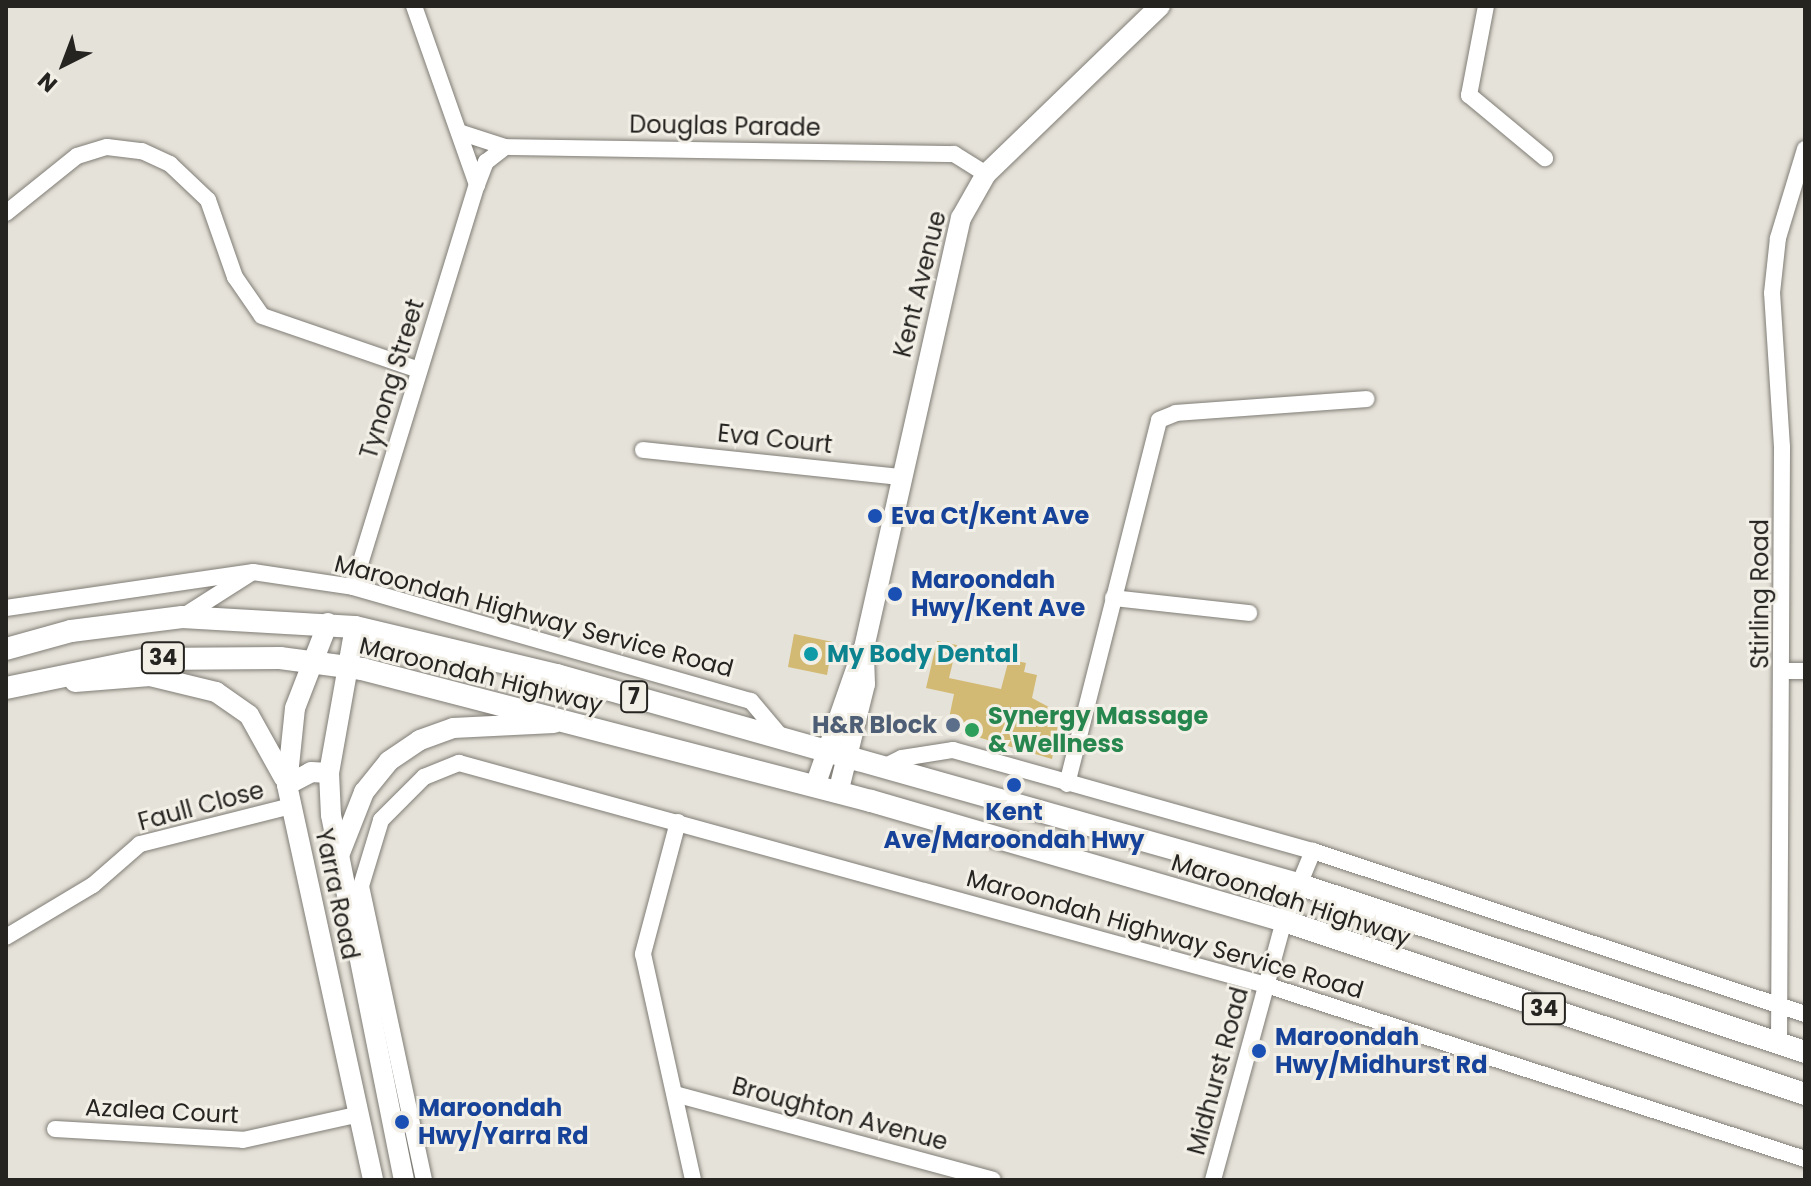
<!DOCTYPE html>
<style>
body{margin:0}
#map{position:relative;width:1811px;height:1186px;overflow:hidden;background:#e5e2d9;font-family:Poppins,sans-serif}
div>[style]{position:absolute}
.building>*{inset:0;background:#d3ba74}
.roads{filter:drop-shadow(0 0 2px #807d76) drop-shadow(0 0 2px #807d76)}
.minor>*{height:16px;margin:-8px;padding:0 8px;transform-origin:8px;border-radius:8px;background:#fff}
.major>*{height:20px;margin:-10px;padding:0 10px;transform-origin:10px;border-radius:10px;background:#fff}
.highway>*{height:22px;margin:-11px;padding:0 11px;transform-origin:11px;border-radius:11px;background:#fff}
.dots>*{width:22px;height:22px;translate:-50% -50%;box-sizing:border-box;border:4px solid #f2efe7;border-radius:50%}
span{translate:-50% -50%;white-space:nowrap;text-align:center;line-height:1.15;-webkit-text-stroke:6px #f2efe7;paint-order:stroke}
.shield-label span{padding:2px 6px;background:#f2efe7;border:2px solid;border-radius:6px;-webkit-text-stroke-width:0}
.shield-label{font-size:22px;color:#262421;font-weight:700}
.street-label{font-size:24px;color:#262421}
.transit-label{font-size:24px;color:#164399;font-weight:700}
.left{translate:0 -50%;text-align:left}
.culture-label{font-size:24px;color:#0d838f;font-weight:700}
.leisure-label{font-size:24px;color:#27864d;font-weight:700}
.service-label{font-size:24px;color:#4e5e75;font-weight:700}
.right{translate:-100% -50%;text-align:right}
.frame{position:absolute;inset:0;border:8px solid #262421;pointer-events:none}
.north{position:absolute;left:24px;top:24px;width:80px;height:80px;-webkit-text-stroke:6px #f2efe7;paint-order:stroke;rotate:222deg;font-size:22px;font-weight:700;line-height:32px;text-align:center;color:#262421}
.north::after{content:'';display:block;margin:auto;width:28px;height:36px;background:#262421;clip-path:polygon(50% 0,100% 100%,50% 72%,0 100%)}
</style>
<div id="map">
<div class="building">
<div style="clip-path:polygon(794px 634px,833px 642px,827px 675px,788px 667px)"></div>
<div style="clip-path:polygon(937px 641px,957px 645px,949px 678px,1001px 689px,1009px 659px,1026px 663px,1024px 672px,1037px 675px,1032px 698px,1060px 713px,1052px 759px,947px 728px,954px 694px,926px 688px)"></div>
</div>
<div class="roads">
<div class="minor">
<div style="left:414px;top:6px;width:190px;rotate:70.6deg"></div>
<div style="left:1486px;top:6px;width:91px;rotate:100.8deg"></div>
<div style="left:1469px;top:95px;width:99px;rotate:39.7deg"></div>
<div style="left:459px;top:132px;width:48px;rotate:18.1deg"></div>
<div style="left:505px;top:147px;width:449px;rotate:0.9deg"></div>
<div style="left:954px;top:154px;width:38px;rotate:32deg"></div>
<div style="left:6px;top:213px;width:91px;rotate:-38.8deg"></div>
<div style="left:77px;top:156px;width:31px;rotate:-17deg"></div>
<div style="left:107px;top:147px;width:35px;rotate:7deg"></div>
<div style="left:142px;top:151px;width:31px;rotate:25deg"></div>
<div style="left:170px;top:164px;width:52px;rotate:43.5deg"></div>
<div style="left:208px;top:200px;width:82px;rotate:70.7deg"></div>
<div style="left:235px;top:277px;width:47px;rotate:55.3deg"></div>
<div style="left:262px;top:316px;width:166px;rotate:19deg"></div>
<div style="left:643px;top:450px;width:260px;rotate:6deg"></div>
<div style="left:353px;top:587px;width:421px;rotate:-72.9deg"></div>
<div style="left:477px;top:185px;width:25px;rotate:-69deg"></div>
<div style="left:486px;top:162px;width:24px;rotate:-38deg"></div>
<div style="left:1113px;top:598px;width:137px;rotate:6.3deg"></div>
<div style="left:6px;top:608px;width:250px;rotate:-8.3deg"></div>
<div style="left:253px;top:572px;width:101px;rotate:8.5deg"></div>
<div style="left:353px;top:587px;width:414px;rotate:16deg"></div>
<div style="left:751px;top:701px;width:51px;rotate:49.8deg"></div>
<div style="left:182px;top:617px;width:82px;rotate:-32.5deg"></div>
<div style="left:1784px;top:671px;width:21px"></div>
<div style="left:884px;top:767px;width:20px;rotate:-27deg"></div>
<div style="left:902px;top:758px;width:52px;rotate:-8.9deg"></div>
<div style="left:953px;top:750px;width:374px;rotate:15.7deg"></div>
<div style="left:1313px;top:851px;width:518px;rotate:18.33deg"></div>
<div style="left:1067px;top:784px;width:375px;rotate:-75.8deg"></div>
<div style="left:1159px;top:420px;width:18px;rotate:-22deg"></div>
<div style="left:1176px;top:413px;width:191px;rotate:-4.2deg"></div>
<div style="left:678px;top:822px;width:137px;rotate:104.9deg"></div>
<div style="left:643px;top:954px;width:231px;rotate:77.5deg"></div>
<div style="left:6px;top:937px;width:101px;rotate:-30.9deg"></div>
<div style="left:93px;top:885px;width:62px;rotate:-41.1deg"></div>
<div style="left:140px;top:844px;width:156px;rotate:-14.1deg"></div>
<div style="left:1779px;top:1044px;width:597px;rotate:-89.71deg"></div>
<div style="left:1782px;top:447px;width:154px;rotate:-93.7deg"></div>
<div style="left:1772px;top:293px;width:55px;rotate:-83.8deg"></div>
<div style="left:1778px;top:238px;width:93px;rotate:-73.1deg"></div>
<div style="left:675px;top:1094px;width:329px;rotate:15.1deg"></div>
<div style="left:55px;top:1129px;width:188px;rotate:3.3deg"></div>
<div style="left:243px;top:1140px;width:120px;rotate:-12.5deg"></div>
<div style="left:424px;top:1180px;width:301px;rotate:-102.1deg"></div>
<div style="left:361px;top:886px;width:69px;rotate:-73.1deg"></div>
<div style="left:381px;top:820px;width:61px;rotate:-45deg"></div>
<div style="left:424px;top:777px;width:38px;rotate:-22deg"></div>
<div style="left:459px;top:763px;width:837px;rotate:15.38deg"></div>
<div style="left:1266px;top:985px;width:566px;rotate:17.89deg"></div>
<div style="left:1213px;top:1180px;width:269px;rotate:-74.7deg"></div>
<div style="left:1284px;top:921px;width:76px;rotate:-67.5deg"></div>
</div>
<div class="major">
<div style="left:328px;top:623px;width:91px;rotate:111.2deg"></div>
<div style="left:295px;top:708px;width:77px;rotate:95.9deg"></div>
<div style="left:287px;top:785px;width:404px;rotate:77.7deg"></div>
<div style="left:355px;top:627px;width:148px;rotate:100.1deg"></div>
<div style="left:329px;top:773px;width:42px;rotate:87.3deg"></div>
<div style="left:331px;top:815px;width:372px;rotate:78.7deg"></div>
<div style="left:75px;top:682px;width:75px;rotate:-4.6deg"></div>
<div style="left:150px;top:676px;width:68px;rotate:13.6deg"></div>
<div style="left:216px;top:692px;width:40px;rotate:34.9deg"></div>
<div style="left:249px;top:715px;width:72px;rotate:60.9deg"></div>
<div style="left:287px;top:785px;width:27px;rotate:-28deg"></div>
<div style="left:311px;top:772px;width:18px;rotate:3deg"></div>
<div style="left:815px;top:786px;width:142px;rotate:-70.7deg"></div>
<div style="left:838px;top:793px;width:112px;rotate:-76.1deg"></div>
<div style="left:865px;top:684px;width:36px;rotate:-92deg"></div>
<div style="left:864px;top:648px;width:441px;rotate:-77.3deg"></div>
<div style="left:961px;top:218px;width:51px;rotate:-60.4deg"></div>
<div style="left:986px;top:174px;width:242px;rotate:-44deg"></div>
<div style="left:340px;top:853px;width:66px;rotate:-68.5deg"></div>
<div style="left:364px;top:792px;width:40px;rotate:-51deg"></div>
<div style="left:389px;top:761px;width:37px;rotate:-34deg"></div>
<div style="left:420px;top:740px;width:35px;rotate:-20deg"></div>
<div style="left:453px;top:728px;width:101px;rotate:-2.8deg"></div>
</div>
<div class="highway">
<div style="left:6px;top:649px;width:67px;rotate:-15.5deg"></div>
<div style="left:71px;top:631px;width:112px;rotate:-7.2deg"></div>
<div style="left:182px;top:617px;width:173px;rotate:3.3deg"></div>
<div style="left:355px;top:627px;width:208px;rotate:13.4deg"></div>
<div style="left:557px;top:675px;width:770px;rotate:15.75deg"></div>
<div style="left:1298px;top:884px;width:534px;rotate:18.33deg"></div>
<div style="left:6px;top:688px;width:144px;rotate:-11.6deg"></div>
<div style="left:147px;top:659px;width:133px;rotate:-0.4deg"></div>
<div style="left:280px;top:658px;width:83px;rotate:7.6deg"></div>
<div style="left:362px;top:669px;width:526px;rotate:14.54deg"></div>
<div style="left:871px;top:801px;width:430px;rotate:16.2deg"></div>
<div style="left:1284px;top:921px;width:549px;rotate:18.37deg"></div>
</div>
</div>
<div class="dots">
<div style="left:875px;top:516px;background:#1a4fb4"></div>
<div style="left:895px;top:594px;background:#1a4fb4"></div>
<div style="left:811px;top:654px;background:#0f9aa8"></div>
<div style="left:953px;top:725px;background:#5c6f8a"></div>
<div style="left:972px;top:730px;background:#2e9e5b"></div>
<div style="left:1014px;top:785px;background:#1a4fb4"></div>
<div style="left:1259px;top:1051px;background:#1a4fb4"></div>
<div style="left:402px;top:1122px;background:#1a4fb4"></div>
</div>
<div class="shield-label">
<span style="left:163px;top:658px">34</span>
<span style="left:634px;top:697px">7</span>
<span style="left:1544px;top:1009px">34</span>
</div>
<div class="street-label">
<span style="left:725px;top:126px;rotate:1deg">Douglas Parade</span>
<span style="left:920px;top:284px;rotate:-76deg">Kent Avenue</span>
<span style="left:392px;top:379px;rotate:-73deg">Tynong Street</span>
<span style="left:775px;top:439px;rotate:6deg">Eva Court</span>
<span style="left:1760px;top:594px;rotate:-90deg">Stirling Road</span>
<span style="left:534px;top:616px;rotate:15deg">Maroondah Highway Service Road</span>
<span style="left:481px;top:675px;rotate:14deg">Maroondah Highway</span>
<span style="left:201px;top:806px;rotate:-15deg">Faull Close</span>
<span style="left:337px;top:894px;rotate:78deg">Yarra Road</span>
<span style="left:1291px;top:900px;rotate:18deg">Maroondah Highway</span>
<span style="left:1165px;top:934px;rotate:16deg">Maroondah Highway Service Road</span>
<span style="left:1218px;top:1071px;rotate:-75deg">Midhurst Road</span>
<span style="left:162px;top:1111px;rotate:3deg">Azalea Court</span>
<span style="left:840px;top:1114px;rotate:15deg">Broughton Avenue</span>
</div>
<div class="transit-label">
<span class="left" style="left:891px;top:516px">Eva Ct/Kent Ave</span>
<span class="left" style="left:911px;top:594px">Maroondah<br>Hwy/Kent Ave</span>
<span style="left:1014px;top:826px">Kent<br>Ave/Maroondah Hwy</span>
<span class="left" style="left:1275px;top:1051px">Maroondah<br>Hwy/Midhurst Rd</span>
<span class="left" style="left:418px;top:1122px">Maroondah<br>Hwy/Yarra Rd</span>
</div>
<div class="culture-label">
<span class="left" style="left:827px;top:654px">My Body Dental</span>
</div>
<div class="leisure-label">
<span class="left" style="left:988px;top:730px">Synergy Massage<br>&amp; Wellness</span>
</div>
<div class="service-label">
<span class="right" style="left:937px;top:725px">H&amp;R Block</span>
</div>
<div class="frame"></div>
<div class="north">N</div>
</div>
